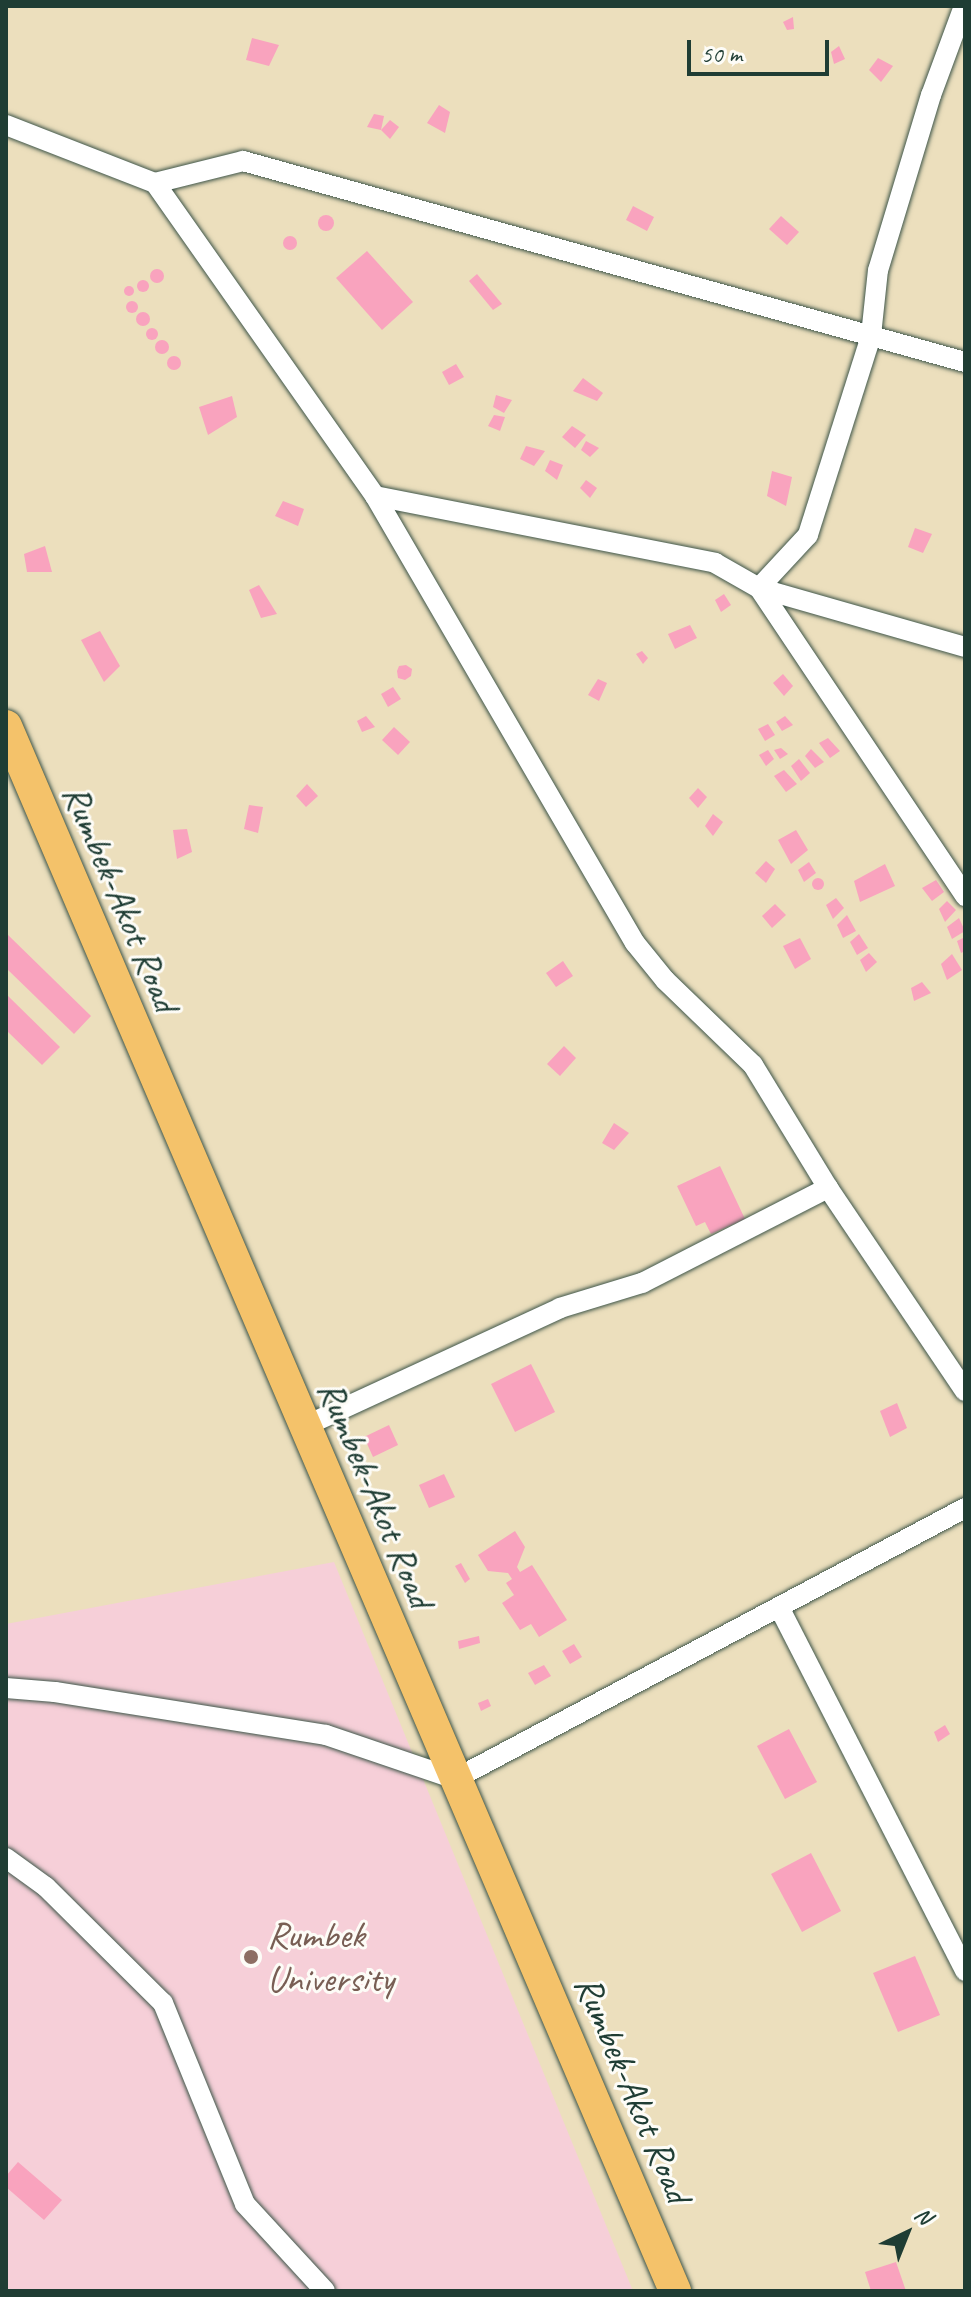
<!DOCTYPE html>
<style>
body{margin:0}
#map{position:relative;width:971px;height:2297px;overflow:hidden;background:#ecdfbd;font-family:Caveat,sans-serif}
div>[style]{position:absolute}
.built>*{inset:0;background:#f6cfd8}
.building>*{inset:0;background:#f9a3be}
.round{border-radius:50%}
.roads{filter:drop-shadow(0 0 2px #3e5549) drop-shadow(0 0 2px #3e5549)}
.minor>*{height:20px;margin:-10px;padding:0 10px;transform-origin:10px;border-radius:10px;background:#fff}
.primary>*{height:32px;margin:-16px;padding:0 16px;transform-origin:16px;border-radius:16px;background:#f4c26a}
.dots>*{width:22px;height:22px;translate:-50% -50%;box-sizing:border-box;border:4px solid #fdfcf7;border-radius:50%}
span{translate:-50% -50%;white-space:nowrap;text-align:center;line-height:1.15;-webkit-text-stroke:6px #fdfcf7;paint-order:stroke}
.street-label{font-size:38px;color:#1f3d34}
.education-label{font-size:38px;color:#785e54}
.left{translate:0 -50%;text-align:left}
.frame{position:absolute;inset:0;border:8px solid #1f3d34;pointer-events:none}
.north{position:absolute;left:867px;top:2193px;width:80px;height:80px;-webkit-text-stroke:6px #fdfcf7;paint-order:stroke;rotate:43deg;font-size:22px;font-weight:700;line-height:32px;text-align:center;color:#1f3d34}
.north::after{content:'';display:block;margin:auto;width:28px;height:36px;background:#1f3d34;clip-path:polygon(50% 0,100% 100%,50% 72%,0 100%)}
.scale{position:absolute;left:687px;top:40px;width:142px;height:36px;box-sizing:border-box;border:4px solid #1f3d34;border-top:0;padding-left:10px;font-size:24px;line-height:28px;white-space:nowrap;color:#1f3d34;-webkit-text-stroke:6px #fdfcf7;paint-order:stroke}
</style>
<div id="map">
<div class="built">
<div style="clip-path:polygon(334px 1562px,633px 2291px,6px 2291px,6px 1624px)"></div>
</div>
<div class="building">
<div style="clip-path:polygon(793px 17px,794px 29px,787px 30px,783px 22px)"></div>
<div style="clip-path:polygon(252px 38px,279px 45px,269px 66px,246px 60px)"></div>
<div style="clip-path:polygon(839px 46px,845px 59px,834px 64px,831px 52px)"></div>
<div style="clip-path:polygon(878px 58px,893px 66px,881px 82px,869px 70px)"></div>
<div style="clip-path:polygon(439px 105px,450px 112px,445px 133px,427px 123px)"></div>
<div style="clip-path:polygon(374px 114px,384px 116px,381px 130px,367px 127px)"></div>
<div style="clip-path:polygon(390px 120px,399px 127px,390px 139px,381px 130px)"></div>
<div style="clip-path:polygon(633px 206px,654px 217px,647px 231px,626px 220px)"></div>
<div class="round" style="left:318px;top:215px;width:16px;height:16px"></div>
<div style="clip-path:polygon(781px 216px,799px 232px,787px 245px,769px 229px)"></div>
<div class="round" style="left:283px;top:236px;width:14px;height:14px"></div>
<div style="clip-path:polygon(367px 251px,413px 302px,382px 330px,336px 278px)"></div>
<div class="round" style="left:150px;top:269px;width:14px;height:14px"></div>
<div style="clip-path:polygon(477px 274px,502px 304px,493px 310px,469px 281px)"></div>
<div class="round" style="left:137px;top:280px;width:12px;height:12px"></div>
<div class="round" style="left:124px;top:286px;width:10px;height:10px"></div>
<div class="round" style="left:126px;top:301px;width:12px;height:12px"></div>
<div class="round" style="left:136px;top:312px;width:14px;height:14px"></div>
<div class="round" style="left:146px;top:328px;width:12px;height:12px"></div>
<div class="round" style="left:155px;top:340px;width:14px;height:14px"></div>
<div class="round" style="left:167px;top:356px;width:14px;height:14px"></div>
<div style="clip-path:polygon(456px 364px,464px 377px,449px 385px,442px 372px)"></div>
<div style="clip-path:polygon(583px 378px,603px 393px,597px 401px,573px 391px)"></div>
<div style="clip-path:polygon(496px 395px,512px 400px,504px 413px,493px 407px)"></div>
<div style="clip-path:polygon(232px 396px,237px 417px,208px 435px,199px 407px)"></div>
<div style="clip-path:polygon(494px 415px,505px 417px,500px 431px,488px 426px)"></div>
<div style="clip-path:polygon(572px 426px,586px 435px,575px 448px,562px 437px)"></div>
<div style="clip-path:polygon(586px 441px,599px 448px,590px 457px,581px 450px)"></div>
<div style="clip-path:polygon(526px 446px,545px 451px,534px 466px,520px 459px)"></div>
<div style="clip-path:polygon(550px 460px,563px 465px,557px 480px,545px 471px)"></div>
<div style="clip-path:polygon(772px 471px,792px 477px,786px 506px,767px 496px)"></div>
<div style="clip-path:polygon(586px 480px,597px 488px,590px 498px,580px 488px)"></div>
<div style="clip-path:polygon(283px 501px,304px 509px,298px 526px,275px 516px)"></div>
<div style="clip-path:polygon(915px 528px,932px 534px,923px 553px,908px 547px)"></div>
<div style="clip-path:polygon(45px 546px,52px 572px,27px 572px,24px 554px)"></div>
<div style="clip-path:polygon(259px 585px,277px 614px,261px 618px,249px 590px)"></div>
<div style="clip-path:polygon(724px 594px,731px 605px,721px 612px,715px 600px)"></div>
<div style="clip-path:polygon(690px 625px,697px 638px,675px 649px,668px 634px)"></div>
<div style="clip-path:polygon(100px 631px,120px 666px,104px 682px,81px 640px)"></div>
<div style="clip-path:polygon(642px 651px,648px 658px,643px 664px,636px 654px)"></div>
<div style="clip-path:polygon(406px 665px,412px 669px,411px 676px,405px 680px,398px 678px,397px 671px,399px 666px)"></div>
<div style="clip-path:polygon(783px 674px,793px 686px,784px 696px,773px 683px)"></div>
<div style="clip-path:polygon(598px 679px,607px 683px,599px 701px,588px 695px)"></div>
<div style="clip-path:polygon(393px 687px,401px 699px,388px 707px,381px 694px)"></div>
<div style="clip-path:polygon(366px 716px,375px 727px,362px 732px,357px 721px)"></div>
<div style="clip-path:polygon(785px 716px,793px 725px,782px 731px,776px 722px)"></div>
<div style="clip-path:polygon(768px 724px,775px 735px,765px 741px,758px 729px)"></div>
<div style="clip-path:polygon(394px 727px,410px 742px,398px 755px,382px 740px)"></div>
<div style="clip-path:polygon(828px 738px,840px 751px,830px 758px,819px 743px)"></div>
<div style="clip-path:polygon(781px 748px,788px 754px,780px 759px,774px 750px)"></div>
<div style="clip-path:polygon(811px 749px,824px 762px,815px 768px,805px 756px)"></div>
<div style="clip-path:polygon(768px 750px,774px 759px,766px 766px,759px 755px)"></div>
<div style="clip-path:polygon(799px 759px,810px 773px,801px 781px,791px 766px)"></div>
<div style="clip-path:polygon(784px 770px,797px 784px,786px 792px,774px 776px)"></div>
<div style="clip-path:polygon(307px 784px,318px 796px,306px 807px,296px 796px)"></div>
<div style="clip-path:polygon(698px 788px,707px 797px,698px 808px,689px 798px)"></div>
<div style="clip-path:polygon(249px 805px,263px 807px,258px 833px,244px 829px)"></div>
<div style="clip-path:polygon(713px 814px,723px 822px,713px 836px,705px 826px)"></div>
<div style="clip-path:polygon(187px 829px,192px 852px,177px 859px,173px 830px)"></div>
<div style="clip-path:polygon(796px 830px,808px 850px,791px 864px,778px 840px)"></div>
<div style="clip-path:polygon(766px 861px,775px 869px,766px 883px,755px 873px)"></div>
<div style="clip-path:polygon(809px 862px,816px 873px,804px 882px,798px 870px)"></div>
<div style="clip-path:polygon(885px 864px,895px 886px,860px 902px,854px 881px)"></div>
<div class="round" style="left:812px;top:878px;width:12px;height:12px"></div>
<div style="clip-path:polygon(936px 880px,944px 892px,932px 901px,922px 888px)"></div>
<div style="clip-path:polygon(836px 898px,844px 908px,833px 919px,826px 905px)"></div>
<div style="clip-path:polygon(947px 901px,956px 910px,945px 922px,939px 909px)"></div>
<div style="clip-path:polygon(775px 904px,786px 915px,772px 928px,762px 916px)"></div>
<div style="clip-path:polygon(847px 915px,856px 931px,843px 938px,837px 925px)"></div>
<div style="clip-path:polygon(959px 918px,965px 931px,952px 939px,947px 927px)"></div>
<div style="clip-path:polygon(6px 933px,91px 1016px,74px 1034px,6px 968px)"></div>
<div style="clip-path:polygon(859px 934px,868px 948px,857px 955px,850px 942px)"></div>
<div style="clip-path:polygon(965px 937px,965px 951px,961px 953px,957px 941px)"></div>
<div style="clip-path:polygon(800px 938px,811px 959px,795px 969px,783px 946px)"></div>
<div style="clip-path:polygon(869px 953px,877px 962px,866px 972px,860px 960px)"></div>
<div style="clip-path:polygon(952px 954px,962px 970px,947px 980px,941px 964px)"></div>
<div style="clip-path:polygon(563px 961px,573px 976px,556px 987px,546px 973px)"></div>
<div style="clip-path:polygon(922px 982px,931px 993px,914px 1001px,911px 988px)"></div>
<div style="clip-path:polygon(6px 994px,60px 1047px,42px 1065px,6px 1030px)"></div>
<div style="clip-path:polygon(564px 1046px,576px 1058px,560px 1076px,547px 1064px)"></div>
<div style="clip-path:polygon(614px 1123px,629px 1133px,614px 1150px,602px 1143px)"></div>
<div style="clip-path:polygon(720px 1166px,745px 1219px,711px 1234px,705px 1222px,696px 1226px,677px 1186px)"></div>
<div style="clip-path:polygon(531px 1364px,555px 1412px,515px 1432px,491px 1384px)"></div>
<div style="clip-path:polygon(897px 1403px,907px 1428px,890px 1437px,880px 1411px)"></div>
<div style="clip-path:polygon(389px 1425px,398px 1445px,373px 1457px,364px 1437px)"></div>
<div style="clip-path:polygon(444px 1474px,455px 1497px,429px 1508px,419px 1485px)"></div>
<div style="clip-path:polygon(515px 1531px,525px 1547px,517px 1567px,520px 1572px,532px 1565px,567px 1620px,539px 1637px,531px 1624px,520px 1630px,502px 1603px,514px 1595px,506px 1583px,512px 1579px,508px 1573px,488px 1571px,478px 1555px)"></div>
<div style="clip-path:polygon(461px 1563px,470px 1579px,465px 1583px,455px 1566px)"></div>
<div style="clip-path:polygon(479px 1636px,480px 1643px,459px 1649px,458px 1641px)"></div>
<div style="clip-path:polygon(574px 1644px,582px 1657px,570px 1664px,562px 1651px)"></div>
<div style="clip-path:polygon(544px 1665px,551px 1676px,535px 1685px,528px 1673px)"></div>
<div style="clip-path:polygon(488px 1699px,491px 1706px,481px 1711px,478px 1703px)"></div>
<div style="clip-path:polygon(945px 1725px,950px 1734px,938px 1742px,934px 1732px)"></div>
<div style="clip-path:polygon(789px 1729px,817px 1782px,785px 1799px,757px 1746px)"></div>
<div style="clip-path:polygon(811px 1853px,841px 1911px,802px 1932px,771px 1874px)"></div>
<div style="clip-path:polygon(915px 1956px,940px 2015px,898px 2032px,873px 1973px)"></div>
<div style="clip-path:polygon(18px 2162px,62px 2200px,44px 2220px,6px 2187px,6px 2176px)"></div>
<div style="clip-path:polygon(896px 2262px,906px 2291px,871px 2291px,865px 2272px)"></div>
</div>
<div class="roads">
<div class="minor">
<div style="left:964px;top:6px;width:95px;rotate:110.3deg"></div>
<div style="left:931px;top:95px;width:183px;rotate:106.8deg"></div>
<div style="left:878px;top:270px;width:66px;rotate:96.1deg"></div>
<div style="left:871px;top:336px;width:209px;rotate:107.6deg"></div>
<div style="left:808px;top:535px;width:72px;rotate:132.8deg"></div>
<div style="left:759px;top:588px;width:371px;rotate:56.2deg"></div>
<div style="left:6px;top:125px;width:160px;rotate:21.3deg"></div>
<div style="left:155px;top:183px;width:383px;rotate:54.9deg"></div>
<div style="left:375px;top:496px;width:517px;rotate:59.82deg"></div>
<div style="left:635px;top:943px;width:48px;rotate:51deg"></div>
<div style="left:665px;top:980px;width:122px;rotate:44deg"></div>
<div style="left:753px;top:1065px;width:144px;rotate:58.6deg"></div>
<div style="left:828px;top:1188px;width:245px;rotate:56deg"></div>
<div style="left:155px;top:183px;width:91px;rotate:-14deg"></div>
<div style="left:243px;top:161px;width:749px;rotate:15.56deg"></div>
<div style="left:375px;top:496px;width:347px;rotate:11.1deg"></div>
<div style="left:715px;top:563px;width:51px;rotate:29.6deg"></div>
<div style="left:759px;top:588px;width:214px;rotate:16deg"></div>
<div style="left:303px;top:1427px;width:283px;rotate:-24.8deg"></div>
<div style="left:560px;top:1308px;width:86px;rotate:-17deg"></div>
<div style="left:642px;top:1283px;width:209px;rotate:-27.1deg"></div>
<div style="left:779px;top:1607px;width:409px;rotate:62.9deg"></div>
<div style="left:6px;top:1688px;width:49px;rotate:4.7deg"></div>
<div style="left:55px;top:1692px;width:274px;rotate:9deg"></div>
<div style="left:326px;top:1735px;width:136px;rotate:18.8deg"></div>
<div style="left:455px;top:1779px;width:578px;rotate:-27.98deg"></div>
<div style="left:6px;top:1858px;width:49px;rotate:35.9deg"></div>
<div style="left:46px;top:1887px;width:165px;rotate:44.8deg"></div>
<div style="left:163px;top:2003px;width:217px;rotate:67.8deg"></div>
<div style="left:245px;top:2204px;width:118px;rotate:47.4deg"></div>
</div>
<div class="primary">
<div style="left:6px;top:726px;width:1702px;rotate:66.85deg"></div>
</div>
</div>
<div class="dots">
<div style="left:251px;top:1957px;background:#8d6e63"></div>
</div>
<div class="street-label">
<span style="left:121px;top:898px;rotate:67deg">Rumbek-Akot Road</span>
<span style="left:376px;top:1494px;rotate:67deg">Rumbek-Akot Road</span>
<span style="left:633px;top:2089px;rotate:67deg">Rumbek-Akot Road</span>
</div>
<div class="education-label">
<span class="left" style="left:267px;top:1957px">Rumbek<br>University</span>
</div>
<div class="frame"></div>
<div class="north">N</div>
<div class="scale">50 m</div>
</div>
